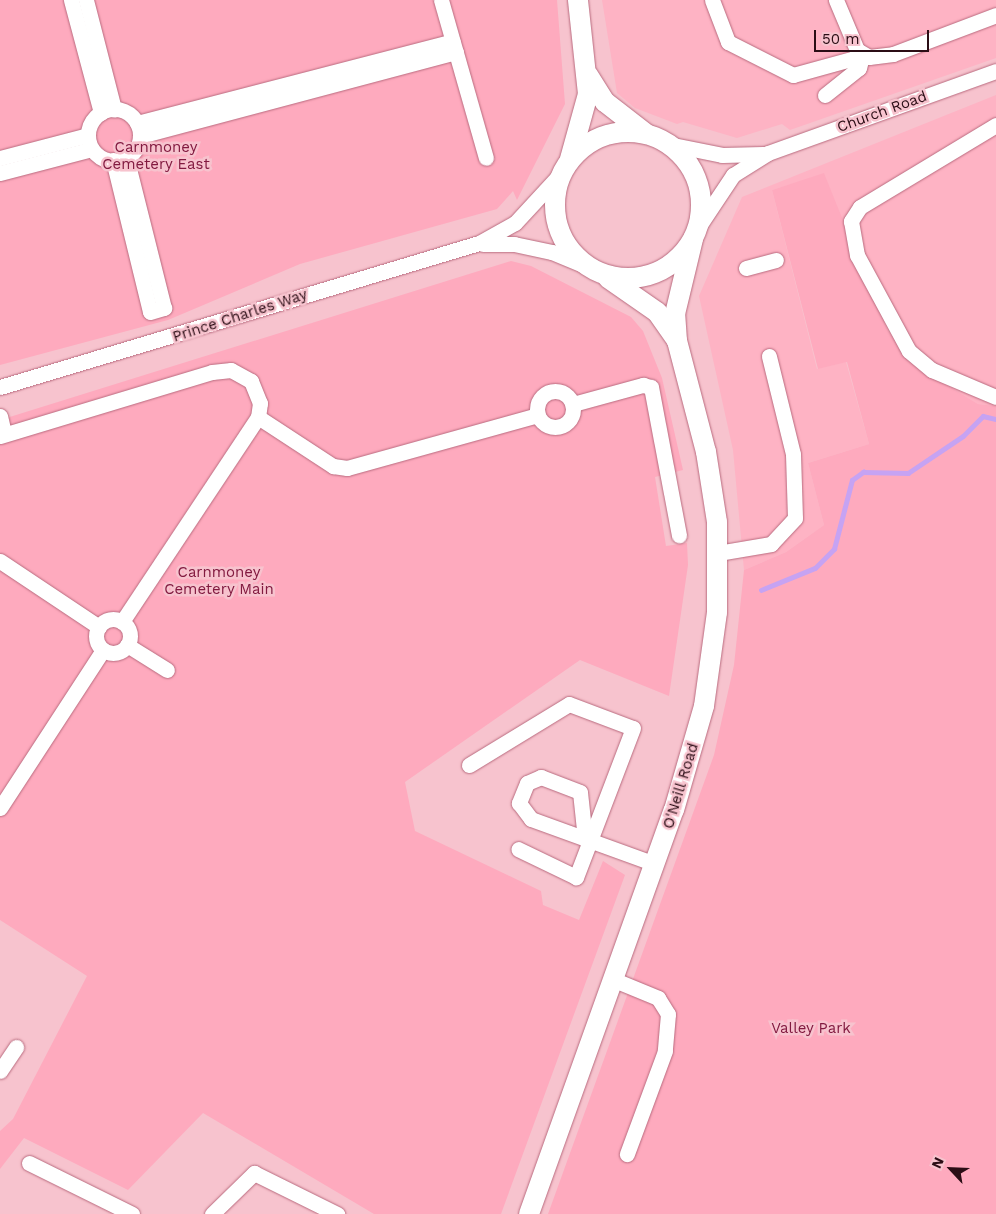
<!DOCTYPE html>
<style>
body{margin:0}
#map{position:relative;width:996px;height:1214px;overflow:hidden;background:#f7c3ce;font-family:"Work Sans",sans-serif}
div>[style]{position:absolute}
.built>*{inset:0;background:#feb3c4}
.green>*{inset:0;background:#feaabe}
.stream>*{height:4.5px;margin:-2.25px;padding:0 2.25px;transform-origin:2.25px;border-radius:2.25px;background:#c6a3f3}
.roads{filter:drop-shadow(0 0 1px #b96b7f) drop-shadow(0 0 1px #b96b7f)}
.minor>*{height:15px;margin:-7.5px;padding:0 7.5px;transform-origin:7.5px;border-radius:7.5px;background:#fff}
.minor>.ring{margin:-7.5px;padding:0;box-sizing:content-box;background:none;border:15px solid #fff;border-radius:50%}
.major>*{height:20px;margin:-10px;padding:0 10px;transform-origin:10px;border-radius:10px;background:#fff}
.major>.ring{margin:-10px;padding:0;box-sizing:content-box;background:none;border:20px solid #fff;border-radius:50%}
span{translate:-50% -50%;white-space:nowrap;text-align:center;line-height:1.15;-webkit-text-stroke:5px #f7c3ce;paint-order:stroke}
.street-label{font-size:15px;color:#2b0d15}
.park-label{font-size:15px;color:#821a40}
.north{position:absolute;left:926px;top:1144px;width:50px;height:50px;-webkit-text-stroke:4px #f7c3ce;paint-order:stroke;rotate:295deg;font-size:14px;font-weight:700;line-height:20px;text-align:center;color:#2b0d15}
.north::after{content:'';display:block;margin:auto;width:18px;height:22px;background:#2b0d15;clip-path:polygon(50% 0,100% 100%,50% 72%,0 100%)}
.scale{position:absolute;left:814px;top:30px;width:115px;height:22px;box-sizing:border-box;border:2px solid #2b0d15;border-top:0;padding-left:6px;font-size:15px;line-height:18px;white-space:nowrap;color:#2b0d15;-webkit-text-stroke:4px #f7c3ce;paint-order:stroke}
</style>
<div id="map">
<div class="built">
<div style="clip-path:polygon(602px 0,996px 0,996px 58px,790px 130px,782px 124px,737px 138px,683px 122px,677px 124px,635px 108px,617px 93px)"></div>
<div style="clip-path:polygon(996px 95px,996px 406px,978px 404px,914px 365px,888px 331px,824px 174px,772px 190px,817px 369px,846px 362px,869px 444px,808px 463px,824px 525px,786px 552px,744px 570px,733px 450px,699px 296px,742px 197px)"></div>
</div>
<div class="green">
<div style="clip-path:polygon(0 0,557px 0,565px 104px,517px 200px,513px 191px,497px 209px,300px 264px,168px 320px,0 365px)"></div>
<div style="clip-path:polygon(824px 173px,888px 331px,914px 365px,978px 404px,996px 406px,996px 1214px,548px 1214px,714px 755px,734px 665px,744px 570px,786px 552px,824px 525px,808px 463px,869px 444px,847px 362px,818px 369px,772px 190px)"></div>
<div style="clip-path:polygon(511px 261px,531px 266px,631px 317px,643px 331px,662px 378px,683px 470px,655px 477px,666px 546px,687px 543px,688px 565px,669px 696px,580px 660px,405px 782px,415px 831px,541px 891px,543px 905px,579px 920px,603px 861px,625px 875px,501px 1214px,374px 1214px,203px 1113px,128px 1190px,24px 1138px,0 1169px,0 1131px,13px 1119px,87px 976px,0 920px,0 420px)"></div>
</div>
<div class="stream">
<div style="left:761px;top:590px;width:58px;rotate:-22.2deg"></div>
<div style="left:815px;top:568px;width:27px;rotate:-45deg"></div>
<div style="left:834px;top:549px;width:71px;rotate:-75.4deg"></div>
<div style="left:852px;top:480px;width:14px;rotate:-36deg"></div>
<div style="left:863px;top:472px;width:45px;rotate:1.3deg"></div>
<div style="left:908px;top:473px;width:66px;rotate:-33.9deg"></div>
<div style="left:963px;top:436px;width:28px;rotate:-45deg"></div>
<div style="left:983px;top:416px;width:13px;rotate:13deg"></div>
</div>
<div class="roads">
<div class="minor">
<div style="left:71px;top:0;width:117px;rotate:75.1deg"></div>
<div style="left:86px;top:0;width:113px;rotate:75.6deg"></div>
<div style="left:441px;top:0;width:164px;rotate:74.1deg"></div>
<div style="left:712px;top:0;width:45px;rotate:69.1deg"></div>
<div style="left:728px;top:42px;width:73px;rotate:26.9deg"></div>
<div style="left:793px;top:75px;width:72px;rotate:-15.4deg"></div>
<div style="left:836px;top:0;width:54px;rotate:67.2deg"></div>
<div style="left:857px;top:50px;width:14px;rotate:30deg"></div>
<div style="left:869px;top:57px;width:24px;rotate:-7deg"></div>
<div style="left:893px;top:54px;width:110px;rotate:-20.7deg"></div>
<div style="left:825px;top:95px;width:43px;rotate:-38.5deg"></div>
<div style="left:859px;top:68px;width:12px;rotate:-76deg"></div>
<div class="ring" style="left:88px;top:109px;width:37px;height:37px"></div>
<div style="left:137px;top:123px;width:326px;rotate:-14.5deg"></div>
<div style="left:996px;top:125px;width:159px;rotate:148.9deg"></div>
<div style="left:860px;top:207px;width:17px;rotate:123deg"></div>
<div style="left:851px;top:221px;width:35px;rotate:80deg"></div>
<div style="left:857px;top:255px;width:109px;rotate:61.6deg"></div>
<div style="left:909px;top:351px;width:30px;rotate:40deg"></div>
<div style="left:932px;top:370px;width:69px;rotate:22.9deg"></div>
<div style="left:140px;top:136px;width:327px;rotate:-14.9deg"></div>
<div style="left:668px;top:144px;width:55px;rotate:11.5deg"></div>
<div style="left:722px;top:155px;width:41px;rotate:-1.4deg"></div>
<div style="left:0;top:158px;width:91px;rotate:-14.6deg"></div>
<div style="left:113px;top:160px;width:156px;rotate:76.3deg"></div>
<div style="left:150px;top:312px;width:15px;rotate:-16deg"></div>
<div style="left:164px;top:308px;width:156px;rotate:-104.1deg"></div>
<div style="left:0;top:173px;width:95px;rotate:-14.6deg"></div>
<div style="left:697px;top:229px;width:65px;rotate:-56.3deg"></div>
<div style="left:733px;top:175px;width:41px;rotate:-32.2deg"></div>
<div style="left:768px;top:153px;width:242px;rotate:-19.8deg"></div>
<div style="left:483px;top:244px;width:31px"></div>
<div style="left:514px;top:244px;width:39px;rotate:12deg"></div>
<div style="left:552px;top:252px;width:47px;rotate:22.7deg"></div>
<div style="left:746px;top:268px;width:31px;rotate:-15deg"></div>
<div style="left:0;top:387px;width:500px;rotate:-16.73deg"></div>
<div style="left:479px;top:243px;width:41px;rotate:-29.1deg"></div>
<div style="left:515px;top:223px;width:74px;rotate:-47.2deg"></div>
<div class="ring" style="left:537px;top:391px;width:21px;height:21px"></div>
<div style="left:573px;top:404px;width:73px;rotate:-15.2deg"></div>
<div style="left:643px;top:385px;width:8px;rotate:14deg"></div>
<div style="left:651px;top:387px;width:151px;rotate:79.3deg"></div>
<div style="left:0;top:416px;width:18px;rotate:77deg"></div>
<div style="left:258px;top:417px;width:90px;rotate:33.2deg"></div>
<div style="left:333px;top:466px;width:14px;rotate:8deg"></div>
<div style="left:347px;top:468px;width:198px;rotate:-15.5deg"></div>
<div style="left:0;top:436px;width:221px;rotate:-16.8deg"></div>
<div style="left:212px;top:372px;width:19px;rotate:-6deg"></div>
<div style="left:231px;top:370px;width:23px;rotate:29deg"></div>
<div style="left:251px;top:381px;width:24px;rotate:68deg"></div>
<div style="left:260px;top:403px;width:14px;rotate:98deg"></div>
<div style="left:258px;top:417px;width:246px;rotate:123.6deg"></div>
<div style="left:718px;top:553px;width:54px;rotate:-9.6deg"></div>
<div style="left:771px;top:544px;width:35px;rotate:-47deg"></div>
<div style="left:795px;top:518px;width:64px;rotate:-91.8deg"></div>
<div style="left:793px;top:454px;width:101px;rotate:-103.8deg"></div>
<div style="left:0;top:561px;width:119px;rotate:33.7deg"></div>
<div class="ring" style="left:96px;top:619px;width:19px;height:19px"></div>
<div style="left:127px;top:645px;width:47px;rotate:32deg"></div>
<div style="left:469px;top:765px;width:117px;rotate:-31.4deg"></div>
<div style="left:569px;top:704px;width:68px;rotate:20.6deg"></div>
<div style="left:633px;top:728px;width:160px;rotate:110.9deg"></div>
<div style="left:576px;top:877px;width:64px;rotate:-154.2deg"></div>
<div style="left:0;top:808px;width:189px;rotate:-56.9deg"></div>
<div style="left:585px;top:839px;width:47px;rotate:-96.1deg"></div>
<div style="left:580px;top:792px;width:42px;rotate:-159deg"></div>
<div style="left:541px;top:777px;width:15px;rotate:157deg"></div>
<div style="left:527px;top:783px;width:22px;rotate:112deg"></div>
<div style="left:519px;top:803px;width:20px;rotate:53deg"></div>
<div style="left:531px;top:819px;width:132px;rotate:19.9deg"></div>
<div style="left:612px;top:979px;width:50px;rotate:22.4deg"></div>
<div style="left:658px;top:998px;width:19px;rotate:58deg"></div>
<div style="left:668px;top:1014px;width:37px;rotate:95deg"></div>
<div style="left:665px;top:1051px;width:110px;rotate:110.3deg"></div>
<div style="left:0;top:1071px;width:29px;rotate:-56deg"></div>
<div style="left:29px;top:1163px;width:115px;rotate:26.3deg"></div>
<div style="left:212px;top:1214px;width:59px;rotate:-44.3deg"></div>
<div style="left:254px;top:1173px;width:93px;rotate:26.3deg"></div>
</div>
<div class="major">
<div style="left:588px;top:75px;width:32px;rotate:58deg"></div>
<div style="left:605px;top:102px;width:51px;rotate:37.8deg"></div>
<div class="ring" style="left:555px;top:132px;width:126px;height:126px"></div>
<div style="left:570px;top:159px;width:67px;rotate:-74.5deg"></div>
<div style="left:588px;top:94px;width:95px;rotate:-96.1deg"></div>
<div style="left:608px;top:278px;width:60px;rotate:34.8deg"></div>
<div style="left:657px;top:312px;width:33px;rotate:55deg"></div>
<div style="left:529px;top:1214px;width:429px;rotate:-70.3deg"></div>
<div style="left:674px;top:810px;width:108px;rotate:-73.9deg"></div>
<div style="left:704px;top:706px;width:95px;rotate:-82.1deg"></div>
<div style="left:717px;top:612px;width:90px;rotate:-90deg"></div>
<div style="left:717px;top:522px;width:71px;rotate:-98.9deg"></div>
<div style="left:706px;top:452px;width:115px;rotate:-104.6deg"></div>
<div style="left:677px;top:341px;width:27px;rotate:-94deg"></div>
<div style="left:675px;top:314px;width:77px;rotate:-76.5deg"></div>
</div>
</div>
<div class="street-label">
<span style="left:882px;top:112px;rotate:-20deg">Church Road</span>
<span style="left:240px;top:316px;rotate:-18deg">Prince Charles Way</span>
<span style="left:681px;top:786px;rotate:-73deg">O'Neill Road</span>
</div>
<div class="park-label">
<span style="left:156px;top:156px">Carnmoney<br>Cemetery East</span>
<span style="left:219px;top:581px">Carnmoney<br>Cemetery Main</span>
<span style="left:811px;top:1029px">Valley Park</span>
</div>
<div class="north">N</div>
<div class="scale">50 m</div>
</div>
